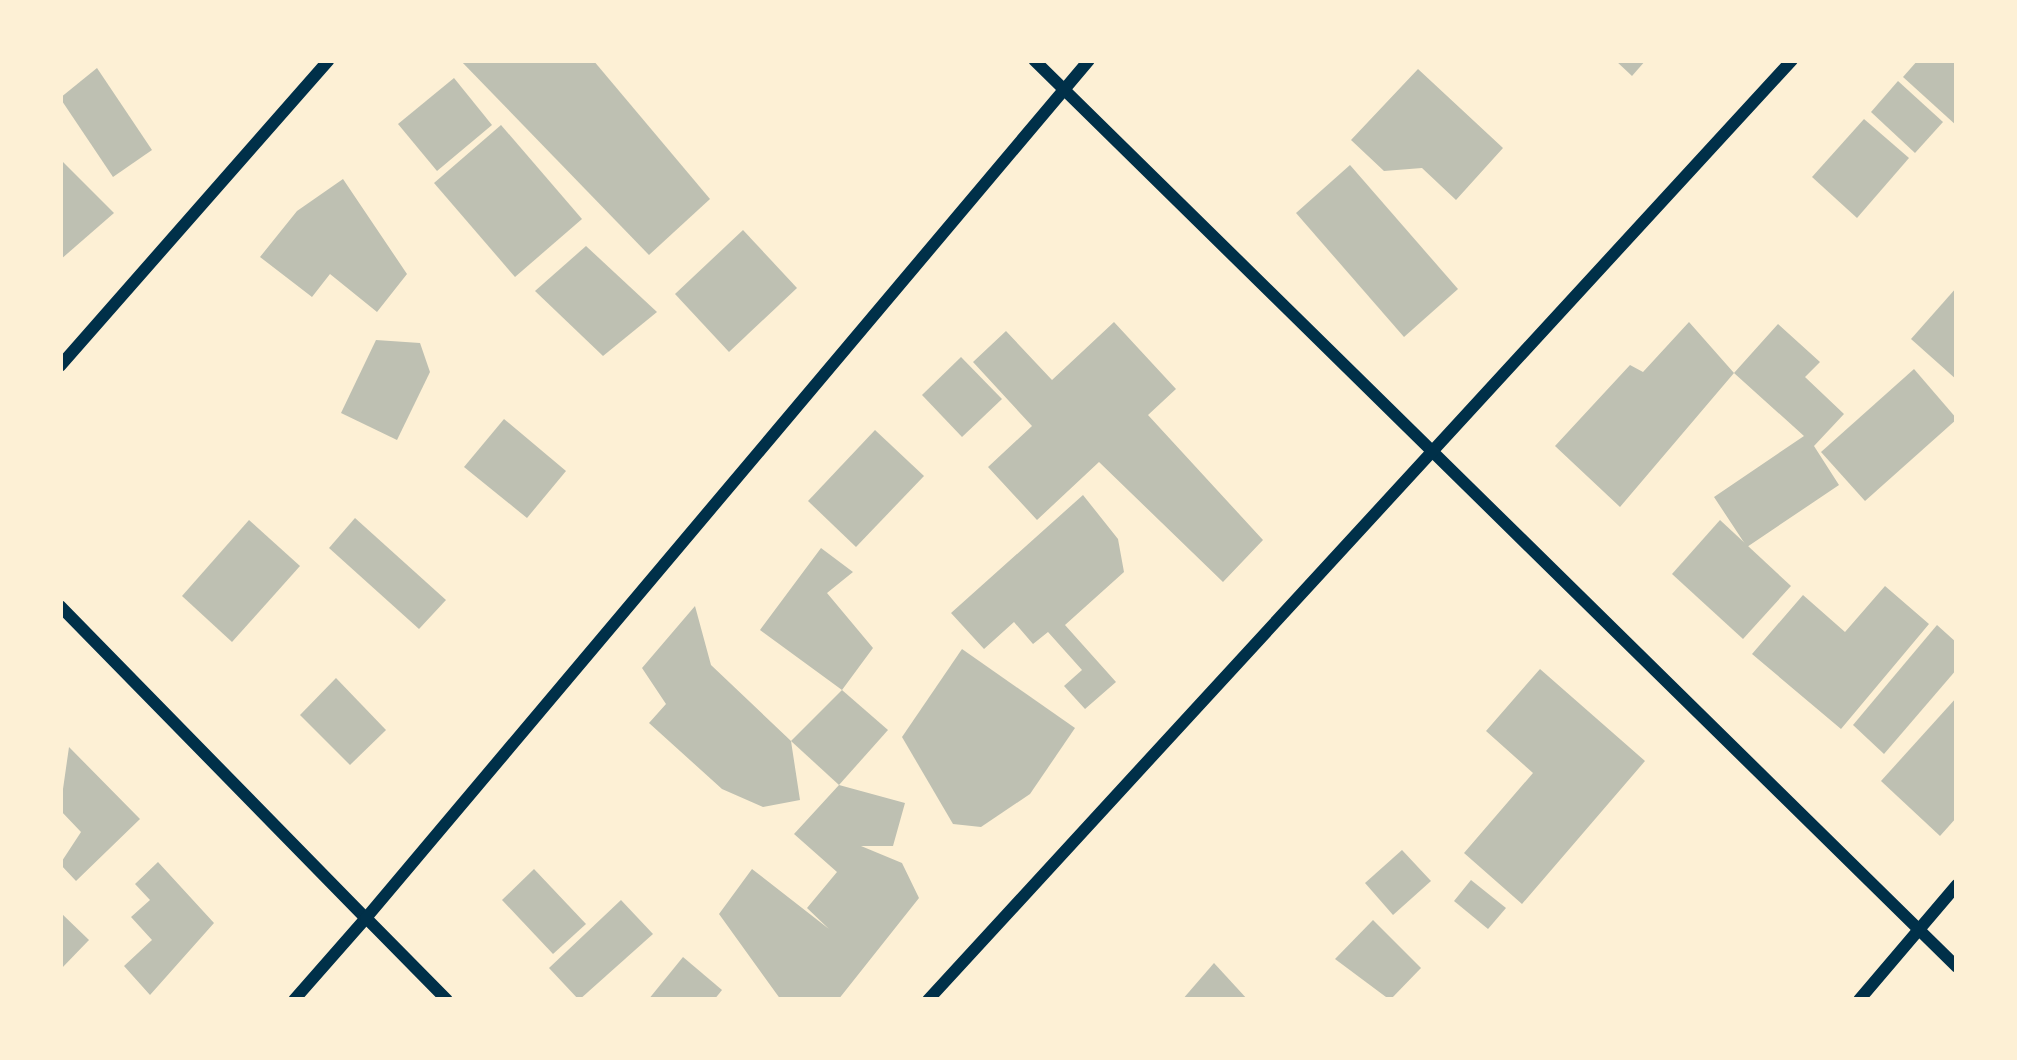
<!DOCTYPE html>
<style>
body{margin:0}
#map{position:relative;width:2017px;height:1060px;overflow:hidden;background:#fdf0d5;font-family:Quicksand,sans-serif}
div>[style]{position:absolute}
.building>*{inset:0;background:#bec0b2}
.minor>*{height:12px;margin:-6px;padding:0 6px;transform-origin:6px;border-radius:6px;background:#003049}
span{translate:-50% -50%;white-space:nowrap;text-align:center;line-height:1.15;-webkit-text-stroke:12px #fdf0d5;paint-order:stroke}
.frame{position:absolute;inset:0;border:63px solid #fdf0d5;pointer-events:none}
</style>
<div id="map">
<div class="building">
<div style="clip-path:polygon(460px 60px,593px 60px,710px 199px,649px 255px)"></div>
<div style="clip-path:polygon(1615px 60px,1646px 60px,1632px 76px)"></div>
<div style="clip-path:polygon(1918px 60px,1957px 60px,1957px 126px,1903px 77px)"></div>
<div style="clip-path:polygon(97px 68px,152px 150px,113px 177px,60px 98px)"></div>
<div style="clip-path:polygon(1418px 69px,1503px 148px,1456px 200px,1422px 168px,1384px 171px,1351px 140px)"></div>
<div style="clip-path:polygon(454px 78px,492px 125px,437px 171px,398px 124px)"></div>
<div style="clip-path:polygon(1898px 81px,1943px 122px,1915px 153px,1871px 112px)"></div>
<div style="clip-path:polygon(1864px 119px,1909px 158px,1857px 218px,1812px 177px)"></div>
<div style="clip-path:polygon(501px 125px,582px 219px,515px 277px,434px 183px)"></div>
<div style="clip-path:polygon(60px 159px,114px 213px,60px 260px)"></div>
<div style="clip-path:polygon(1350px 165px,1458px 289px,1404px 337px,1296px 213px)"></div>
<div style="clip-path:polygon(343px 179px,407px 274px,377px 312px,330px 274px,312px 297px,260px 257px,297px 211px)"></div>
<div style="clip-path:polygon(743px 230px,797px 288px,729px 352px,675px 294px)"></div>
<div style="clip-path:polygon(586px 246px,657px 312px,603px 356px,535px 291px)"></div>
<div style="clip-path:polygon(1957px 287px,1957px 380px,1911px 339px)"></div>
<div style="clip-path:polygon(1114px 322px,1176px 389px,1148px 415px,1263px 540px,1223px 582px,1099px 462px,1037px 520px,988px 467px,1032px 426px,973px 362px,1006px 331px,1052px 380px)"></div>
<div style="clip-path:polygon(1689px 322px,1734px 373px,1620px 507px,1555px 446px,1630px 365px,1643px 372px)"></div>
<div style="clip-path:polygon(1778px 324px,1820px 362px,1805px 377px,1844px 414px,1814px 446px,1839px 485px,1747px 547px,1714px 497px,1804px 436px,1734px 373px)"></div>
<div style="clip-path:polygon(376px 340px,420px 343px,430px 372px,397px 440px,341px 413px)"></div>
<div style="clip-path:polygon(961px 357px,1002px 399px,962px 437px,922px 395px)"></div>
<div style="clip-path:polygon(1914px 369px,1957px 419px,1865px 501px,1821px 452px)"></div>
<div style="clip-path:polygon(504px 419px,566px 471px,527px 518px,464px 467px)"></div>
<div style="clip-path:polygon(875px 430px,924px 476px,856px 547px,808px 501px)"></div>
<div style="clip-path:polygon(1083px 495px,1118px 539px,1124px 572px,1065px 625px,1116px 682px,1085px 709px,1064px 686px,1082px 670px,1048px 632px,1033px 644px,1014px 622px,984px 649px,951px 613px)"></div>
<div style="clip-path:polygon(355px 518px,446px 600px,419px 629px,329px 548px)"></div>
<div style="clip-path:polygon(249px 520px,300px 566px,232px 642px,182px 596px)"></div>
<div style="clip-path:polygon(1720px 520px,1791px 586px,1743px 639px,1672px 574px)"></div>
<div style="clip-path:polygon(821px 548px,853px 572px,827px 593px,873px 648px,842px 690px,760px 630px)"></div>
<div style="clip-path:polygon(1885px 586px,1929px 624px,1841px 729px,1752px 654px,1803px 595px,1845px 632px)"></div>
<div style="clip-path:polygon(695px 606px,711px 665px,791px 741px,800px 800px,763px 807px,722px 789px,649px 723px,666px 704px,642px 668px)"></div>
<div style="clip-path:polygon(1937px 625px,1957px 643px,1957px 669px,1884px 754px,1853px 725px)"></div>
<div style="clip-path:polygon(962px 649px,1075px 728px,1030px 794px,981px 827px,953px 824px,902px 737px)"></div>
<div style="clip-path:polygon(1540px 669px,1645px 761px,1522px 904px,1464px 853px,1533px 773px,1486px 731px)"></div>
<div style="clip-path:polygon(336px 678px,386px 730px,350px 765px,300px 715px)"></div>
<div style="clip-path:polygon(842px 690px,888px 730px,839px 785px,791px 741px)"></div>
<div style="clip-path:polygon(1957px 697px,1957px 817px,1940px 836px,1881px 781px)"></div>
<div style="clip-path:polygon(69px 747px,140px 819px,76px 881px,60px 864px,81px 832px,60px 810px)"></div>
<div style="clip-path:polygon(839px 785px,905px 803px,893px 846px,861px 846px,902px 863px,919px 898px,838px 1000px,781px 1000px,719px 914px,752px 869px,829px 929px,807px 908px,837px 872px,794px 834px)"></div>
<div style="clip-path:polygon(1402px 850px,1431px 881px,1393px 915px,1365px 883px)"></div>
<div style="clip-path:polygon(158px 862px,214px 923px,150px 995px,124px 966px,152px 940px,131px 917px,150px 900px,135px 884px)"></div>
<div style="clip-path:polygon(534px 869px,586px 924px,553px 954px,502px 900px)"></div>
<div style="clip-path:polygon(1471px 880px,1506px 908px,1488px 929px,1454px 901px)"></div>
<div style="clip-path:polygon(621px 900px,653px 934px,579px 1000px,549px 968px)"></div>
<div style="clip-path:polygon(60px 912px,89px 940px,60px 970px)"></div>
<div style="clip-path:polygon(1373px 920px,1421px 968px,1390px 1000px,1335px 959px)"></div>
<div style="clip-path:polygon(683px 957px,722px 990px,714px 1000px,648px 1000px)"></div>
<div style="clip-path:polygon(1214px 963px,1248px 1000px,1182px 1000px)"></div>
</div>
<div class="minor">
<div style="left:1034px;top:60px;width:1294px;rotate:44.5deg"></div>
<div style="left:60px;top:366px;width:407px;rotate:-48.7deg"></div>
<div style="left:60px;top:606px;width:437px;rotate:45.6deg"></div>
<div style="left:366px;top:918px;width:109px;rotate:131.3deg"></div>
<div style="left:447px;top:1000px;width:115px;rotate:-134.6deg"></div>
<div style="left:366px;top:918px;width:1122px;rotate:-49.88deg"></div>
<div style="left:928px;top:1000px;width:1277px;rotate:-47.41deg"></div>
<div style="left:1859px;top:1000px;width:151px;rotate:-49.6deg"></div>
</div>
<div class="frame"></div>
</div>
